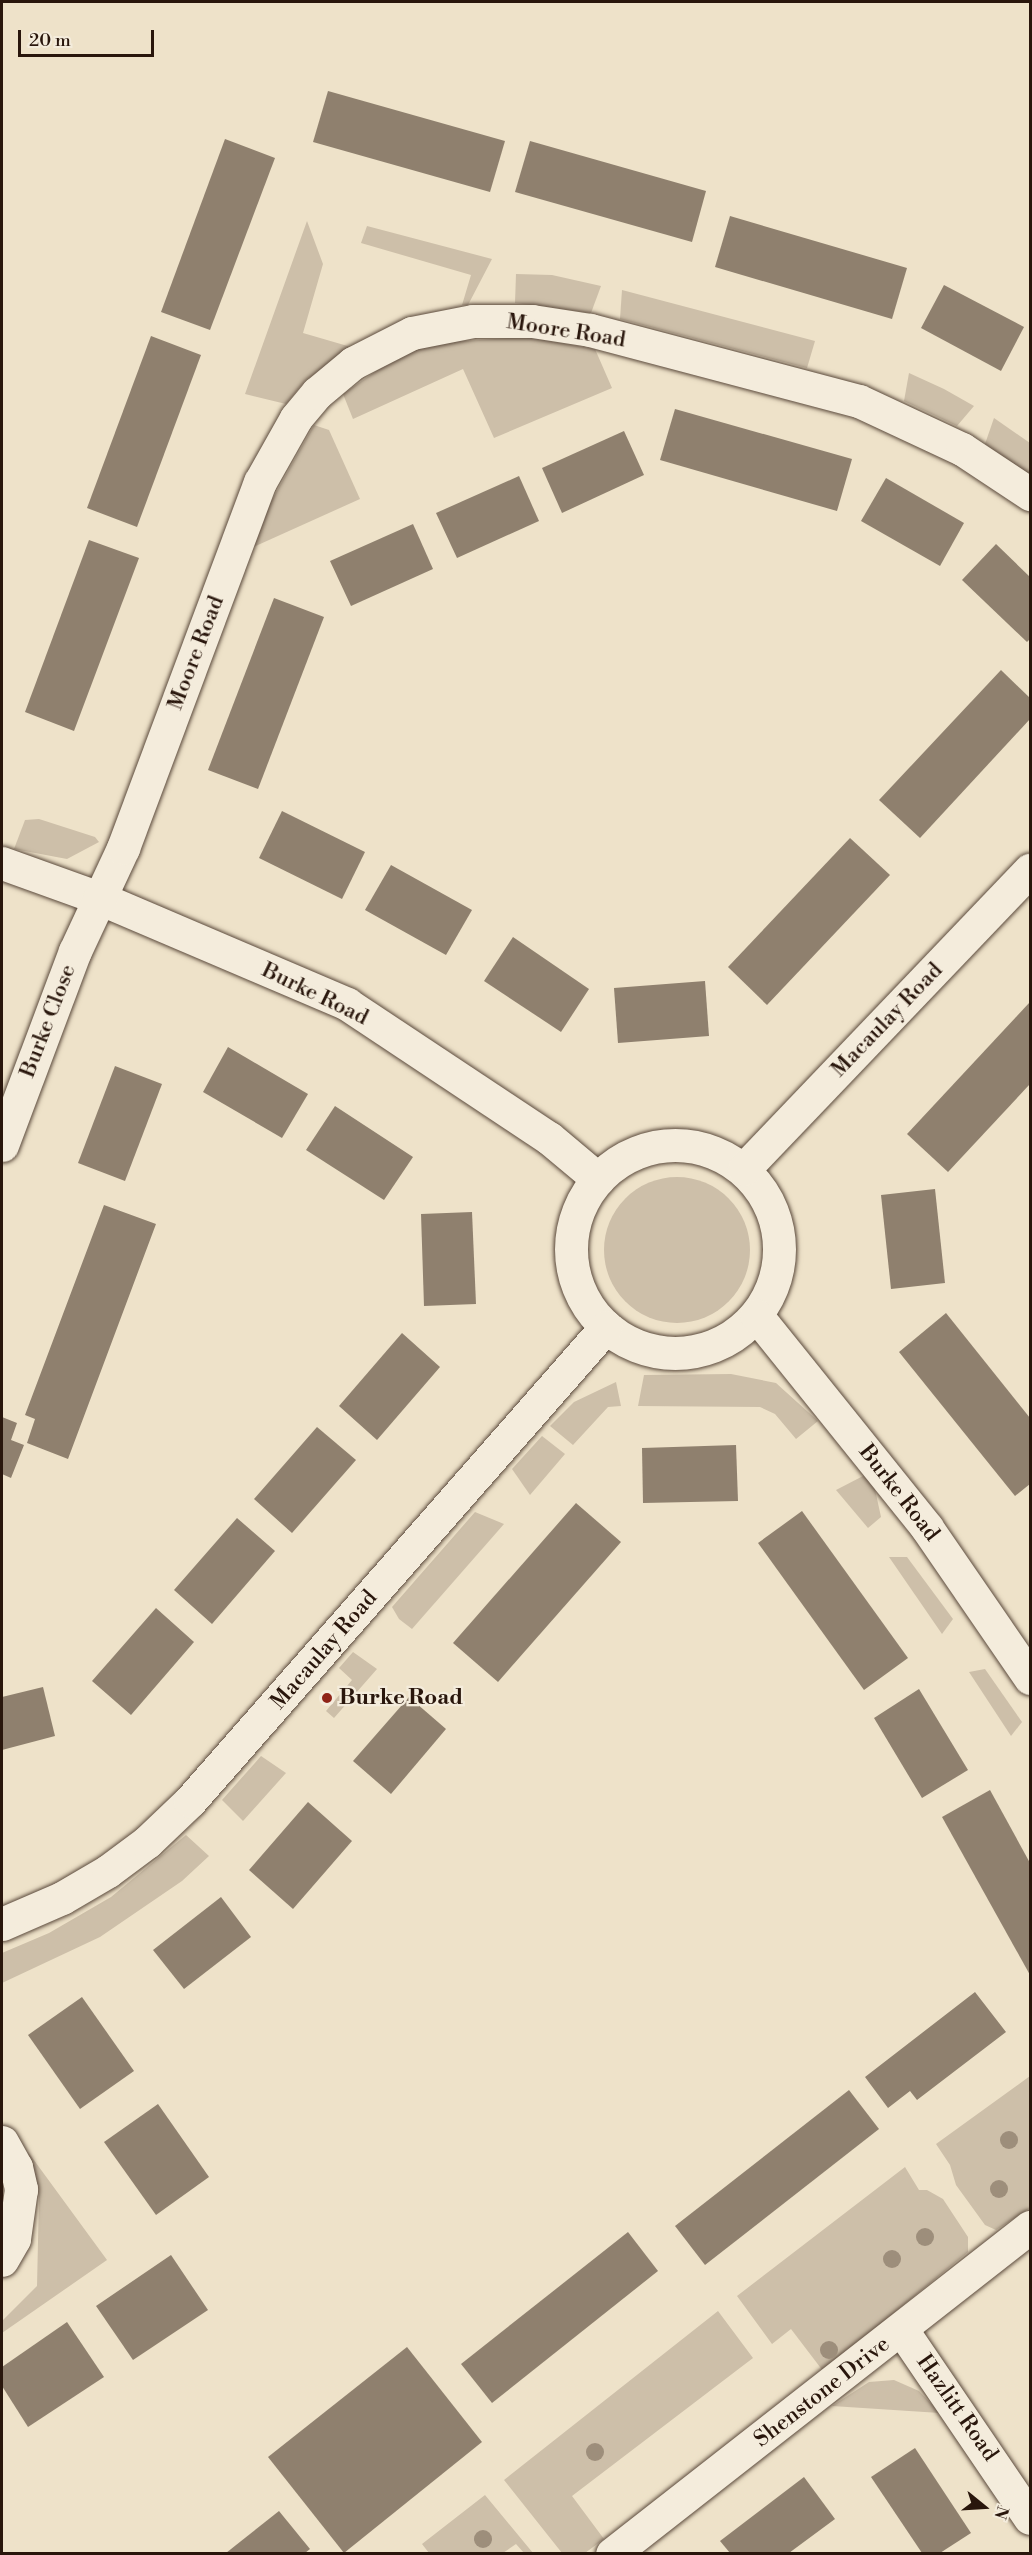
<!DOCTYPE html>
<style>
body{margin:0}
#map{position:relative;width:1032px;height:2555px;overflow:hidden;background:#eee2c9;font-family:"Libre Bodoni",serif}
div>[style]{position:absolute}
.green>*{inset:0;background:#cdbfa9}
.round{border-radius:50%}
.building>*{inset:0;background:#8f806e}
.roads{filter:drop-shadow(0 0 2px #5a493b) drop-shadow(0 0 2px #5a493b)}
.minor>*{height:33px;margin:-16.5px;padding:0 16.5px;transform-origin:16.5px;border-radius:16.5px;background:#f4ecdc}
.minor>.ring{margin:-16.5px;padding:0;box-sizing:content-box;background:none;border:33px solid #f4ecdc;border-radius:50%}
.trees>*{width:18px;height:18px;margin:-9px;border-radius:50%;background:#9d8e7b}
.dots>*{width:16px;height:16px;translate:-50% -50%;box-sizing:border-box;border:3px solid #f4ecdc;border-radius:50%}
span{translate:-50% -50%;white-space:nowrap;text-align:center;line-height:1.15;-webkit-text-stroke:4.5px #f4ecdc;paint-order:stroke}
.street-label{font-size:22px;color:#29160c}
.poi-label{font-size:22px;color:#29160c;font-weight:700}
.left{translate:0 -50%;text-align:left}
.frame{position:absolute;inset:0;border:3px solid #29160c;pointer-events:none}
.north{position:absolute;left:954px;top:2477px;width:60px;height:60px;-webkit-text-stroke:4px #f4ecdc;paint-order:stroke;rotate:108deg;font-size:16px;font-weight:700;line-height:24px;text-align:center;color:#29160c}
.north::after{content:'';display:block;margin:auto;width:21px;height:27px;background:#29160c;clip-path:polygon(50% 0,100% 100%,50% 72%,0 100%)}
.scale{position:absolute;left:18px;top:30px;width:136px;height:27px;box-sizing:border-box;border:3px solid #29160c;border-top:0;padding-left:8px;font-size:18px;line-height:21px;white-space:nowrap;color:#29160c;-webkit-text-stroke:4px #f4ecdc;paint-order:stroke}
</style>
<div id="map">
<div class="green">
<div style="clip-path:polygon(307px 221px,323px 264px,303px 333px,351px 347px,305px 381px,286px 404px,245px 394px)"></div>
<div style="clip-path:polygon(367px 226px,492px 259px,468px 305px,462px 305px,471px 275px,361px 243px)"></div>
<div style="clip-path:polygon(516px 274px,552px 275px,601px 286px,591px 313px,515px 303px)"></div>
<div style="clip-path:polygon(622px 290px,815px 341px,807px 368px,620px 319px)"></div>
<div style="clip-path:polygon(527px 337px,595px 349px,612px 388px,494px 438px,463px 369px,353px 419px,343px 394px,385px 365px,415px 350px,448px 342px)"></div>
<div style="clip-path:polygon(909px 373px,944px 389px,974px 406px,957px 426px,904px 401px)"></div>
<div style="clip-path:polygon(994px 418px,1030px 443px,1030px 475px,985px 444px)"></div>
<div style="clip-path:polygon(314px 425px,329px 430px,360px 499px,251px 548px,264px 514px)"></div>
<div style="clip-path:polygon(39px 819px,95px 837px,99px 842px,67px 859px,14px 849px,25px 820px)"></div>
<div class="round" style="left:604px;top:1177px;width:146px;height:146px"></div>
<div style="clip-path:polygon(731px 1374px,776px 1383px,818px 1421px,796px 1439px,775px 1414px,760px 1407px,638px 1406px,644px 1375px)"></div>
<div style="clip-path:polygon(616px 1382px,621px 1406px,608px 1407px,573px 1445px,550px 1426px,574px 1402px)"></div>
<div style="clip-path:polygon(542px 1436px,565px 1454px,530px 1495px,512px 1469px)"></div>
<div style="clip-path:polygon(865px 1475px,874px 1485px,881px 1517px,868px 1528px,836px 1490px)"></div>
<div style="clip-path:polygon(475px 1512px,504px 1524px,412px 1629px,399px 1619px,392px 1607px)"></div>
<div style="clip-path:polygon(889px 1557px,907px 1557px,953px 1619px,942px 1634px)"></div>
<div style="clip-path:polygon(353px 1652px,377px 1669px,334px 1718px,326px 1711px,352px 1680px,339px 1668px)"></div>
<div style="clip-path:polygon(985px 1669px,1022px 1722px,1011px 1736px,969px 1672px)"></div>
<div style="clip-path:polygon(261px 1756px,286px 1773px,243px 1821px,222px 1800px)"></div>
<div style="clip-path:polygon(186px 1835px,209px 1856px,182px 1881px,100px 1937px,2px 1983px,2px 1953px,49px 1933px,111px 1897px)"></div>
<div style="clip-path:polygon(1030px 2076px,1030px 2208px,996px 2230px,985px 2225px,956px 2185px,950px 2165px,936px 2144px)"></div>
<div style="clip-path:polygon(28px 2152px,107px 2260px,2px 2333px,2px 2321px,37px 2286px,39px 2197px)"></div>
<div style="clip-path:polygon(905px 2167px,919px 2190px,927px 2190px,943px 2199px,968px 2237px,968px 2252px,823px 2371px,791px 2329px,772px 2344px,737px 2296px)"></div>
<div style="clip-path:polygon(718px 2311px,753px 2358px,572px 2496px,604px 2539px,585px 2553px,562px 2553px,504px 2480px)"></div>
<div style="clip-path:polygon(894px 2380px,919px 2391px,940px 2413px,832px 2406px,869px 2382px)"></div>
<div style="clip-path:polygon(485px 2495px,533px 2553px,524px 2553px,516px 2544px,503px 2553px,429px 2553px,422px 2544px)"></div>
</div>
<div class="building">
<div style="clip-path:polygon(328px 91px,505px 141px,490px 192px,313px 142px)"></div>
<div style="clip-path:polygon(225px 139px,275px 158px,210px 330px,161px 312px)"></div>
<div style="clip-path:polygon(530px 141px,706px 191px,692px 242px,515px 192px)"></div>
<div style="clip-path:polygon(730px 216px,907px 268px,892px 319px,715px 267px)"></div>
<div style="clip-path:polygon(944px 285px,1024px 327px,1001px 371px,921px 328px)"></div>
<div style="clip-path:polygon(151px 336px,201px 355px,137px 527px,87px 508px)"></div>
<div style="clip-path:polygon(675px 409px,852px 459px,837px 511px,660px 460px)"></div>
<div style="clip-path:polygon(624px 431px,644px 475px,562px 513px,542px 468px)"></div>
<div style="clip-path:polygon(519px 476px,539px 521px,457px 558px,436px 513px)"></div>
<div style="clip-path:polygon(886px 478px,964px 523px,940px 566px,861px 521px)"></div>
<div style="clip-path:polygon(413px 524px,433px 569px,351px 606px,330px 561px)"></div>
<div style="clip-path:polygon(89px 540px,139px 558px,74px 731px,25px 712px)"></div>
<div style="clip-path:polygon(996px 544px,1030px 577px,1030px 639px,1027px 642px,962px 580px)"></div>
<div style="clip-path:polygon(274px 598px,324px 617px,258px 789px,208px 770px)"></div>
<div style="clip-path:polygon(1001px 670px,1030px 698px,1030px 719px,920px 838px,879px 800px)"></div>
<div style="clip-path:polygon(282px 811px,365px 852px,342px 899px,259px 858px)"></div>
<div style="clip-path:polygon(850px 838px,890px 875px,767px 1005px,728px 967px)"></div>
<div style="clip-path:polygon(391px 865px,472px 910px,446px 955px,365px 910px)"></div>
<div style="clip-path:polygon(513px 937px,589px 989px,561px 1032px,484px 981px)"></div>
<div style="clip-path:polygon(705px 981px,709px 1036px,618px 1043px,614px 988px)"></div>
<div style="clip-path:polygon(1030px 1002px,1030px 1084px,948px 1172px,907px 1134px)"></div>
<div style="clip-path:polygon(228px 1047px,308px 1094px,282px 1138px,203px 1092px)"></div>
<div style="clip-path:polygon(115px 1066px,162px 1084px,125px 1181px,78px 1163px)"></div>
<div style="clip-path:polygon(335px 1106px,413px 1157px,384px 1200px,306px 1150px)"></div>
<div style="clip-path:polygon(935px 1189px,945px 1283px,891px 1289px,881px 1195px)"></div>
<div style="clip-path:polygon(104px 1205px,156px 1224px,68px 1459px,27px 1443px,35px 1419px,25px 1415px)"></div>
<div style="clip-path:polygon(472px 1212px,476px 1304px,424px 1306px,421px 1214px)"></div>
<div style="clip-path:polygon(946px 1313px,1030px 1418px,1030px 1484px,1015px 1496px,899px 1352px)"></div>
<div style="clip-path:polygon(402px 1333px,440px 1367px,377px 1440px,339px 1406px)"></div>
<div style="clip-path:polygon(2px 1417px,17px 1423px,11px 1440px,24px 1445px,11px 1478px,2px 1474px)"></div>
<div style="clip-path:polygon(317px 1427px,356px 1460px,292px 1533px,254px 1499px)"></div>
<div style="clip-path:polygon(736px 1445px,738px 1501px,643px 1503px,642px 1448px)"></div>
<div style="clip-path:polygon(576px 1503px,621px 1542px,498px 1682px,453px 1643px)"></div>
<div style="clip-path:polygon(802px 1511px,908px 1658px,864px 1690px,758px 1543px)"></div>
<div style="clip-path:polygon(237px 1518px,275px 1551px,212px 1624px,174px 1590px)"></div>
<div style="clip-path:polygon(156px 1608px,194px 1642px,131px 1715px,92px 1681px)"></div>
<div style="clip-path:polygon(43px 1687px,55px 1736px,2px 1750px,2px 1697px)"></div>
<div style="clip-path:polygon(919px 1689px,968px 1770px,922px 1798px,874px 1718px)"></div>
<div style="clip-path:polygon(409px 1697px,446px 1729px,391px 1794px,353px 1761px)"></div>
<div style="clip-path:polygon(990px 1790px,1030px 1863px,1030px 1975px,942px 1817px)"></div>
<div style="clip-path:polygon(308px 1802px,352px 1841px,293px 1909px,249px 1870px)"></div>
<div style="clip-path:polygon(221px 1897px,251px 1937px,184px 1989px,153px 1950px)"></div>
<div style="clip-path:polygon(975px 1992px,1006px 2032px,917px 2100px,910px 2091px,888px 2108px,865px 2077px)"></div>
<div style="clip-path:polygon(82px 1997px,134px 2071px,80px 2109px,28px 2035px)"></div>
<div style="clip-path:polygon(849px 2090px,879px 2129px,705px 2265px,675px 2226px)"></div>
<div style="clip-path:polygon(158px 2104px,209px 2177px,156px 2215px,104px 2142px)"></div>
<div style="clip-path:polygon(628px 2232px,658px 2271px,492px 2403px,461px 2364px)"></div>
<div style="clip-path:polygon(171px 2255px,208px 2310px,133px 2360px,96px 2306px)"></div>
<div style="clip-path:polygon(67px 2322px,104px 2377px,28px 2427px,2px 2386px,2px 2367px)"></div>
<div style="clip-path:polygon(407px 2347px,482px 2442px,344px 2553px,268px 2457px)"></div>
<div style="clip-path:polygon(915px 2448px,971px 2533px,940px 2553px,922px 2553px,871px 2477px)"></div>
<div style="clip-path:polygon(804px 2477px,835px 2519px,789px 2553px,730px 2553px,720px 2541px)"></div>
<div style="clip-path:polygon(279px 2511px,310px 2549px,305px 2553px,226px 2553px)"></div>
</div>
<div class="roads">
<div class="minor">
<div style="left:2px;top:863px;width:103px;rotate:19.8deg"></div>
<div style="left:99px;top:898px;width:270px;rotate:23.1deg"></div>
<div style="left:347px;top:1004px;width:242px;rotate:33.6deg"></div>
<div style="left:549px;top:1138px;width:64px;rotate:39.9deg"></div>
<div class="ring" style="left:571px;top:1145px;width:175px;height:175px"></div>
<div style="left:2px;top:1145px;width:207px;rotate:-69.4deg"></div>
<div style="left:75px;top:951px;width:114px;rotate:-65deg"></div>
<div style="left:123px;top:848px;width:391px;rotate:-69.5deg"></div>
<div style="left:260px;top:482px;width:73px;rotate:-60.6deg"></div>
<div style="left:296px;top:418px;width:33px;rotate:-50deg"></div>
<div style="left:317px;top:393px;width:47px;rotate:-39.8deg"></div>
<div style="left:353px;top:363px;width:66px;rotate:-27deg"></div>
<div style="left:412px;top:333px;width:62px;rotate:-11.1deg"></div>
<div style="left:473px;top:321px;width:59px"></div>
<div style="left:532px;top:321px;width:59px;rotate:8.8deg"></div>
<div style="left:590px;top:330px;width:278px;rotate:14.8deg"></div>
<div style="left:859px;top:401px;width:114px;rotate:25deg"></div>
<div style="left:962px;top:449px;width:82px;rotate:33.5deg"></div>
<div style="left:744px;top:1169px;width:414px;rotate:-46.3deg"></div>
<div style="left:756px;top:1315px;width:273px;rotate:51.2deg"></div>
<div style="left:927px;top:1528px;width:182px;rotate:55.5deg"></div>
<div style="left:2px;top:1924px;width:65px;rotate:-23.4deg"></div>
<div style="left:62px;top:1898px;width:53px;rotate:-30.4deg"></div>
<div style="left:108px;top:1871px;width:49px;rotate:-36.6deg"></div>
<div style="left:147px;top:1842px;width:59px;rotate:-43.6deg"></div>
<div style="left:190px;top:1801px;width:631px;rotate:-48.73deg"></div>
<div style="left:2px;top:2142px;width:29px;rotate:61deg"></div>
<div style="left:16px;top:2167px;width:23px;rotate:77deg"></div>
<div style="left:21px;top:2189px;width:50px;rotate:98deg"></div>
<div style="left:14px;top:2239px;width:24px;rotate:120deg"></div>
<div style="left:902px;top:2330px;width:227px;rotate:55.8deg"></div>
<div style="left:612px;top:2554px;width:531px;rotate:-38.04deg"></div>
</div>
</div>
<div class="trees">
<div style="left:1009px;top:2140px"></div>
<div style="left:999px;top:2189px"></div>
<div style="left:925px;top:2237px"></div>
<div style="left:892px;top:2259px"></div>
<div style="left:829px;top:2350px"></div>
<div style="left:595px;top:2452px"></div>
<div style="left:483px;top:2539px"></div>
</div>
<div class="dots">
<div style="left:327px;top:1698px;background:#8f2418"></div>
</div>
<div class="street-label">
<span style="left:566px;top:331px;rotate:9deg">Moore Road</span>
<span style="left:196px;top:653px;rotate:-69deg">Moore Road</span>
<span style="left:315px;top:994px;rotate:26deg">Burke Road</span>
<span style="left:887px;top:1020px;rotate:-46deg">Macaulay Road</span>
<span style="left:48px;top:1021px;rotate:-69deg">Burke Close</span>
<span style="left:899px;top:1493px;rotate:52deg">Burke Road</span>
<span style="left:324px;top:1650px;rotate:-49deg">Macaulay Road</span>
<span style="left:822px;top:2392px;rotate:-38deg">Shenstone Drive</span>
<span style="left:957px;top:2408px;rotate:55deg">Hazlitt Road</span>
</div>
<div class="poi-label">
<span class="left" style="left:339px;top:1698px">Burke Road</span>
</div>
<div class="frame"></div>
<div class="north">N</div>
<div class="scale">20 m</div>
</div>
